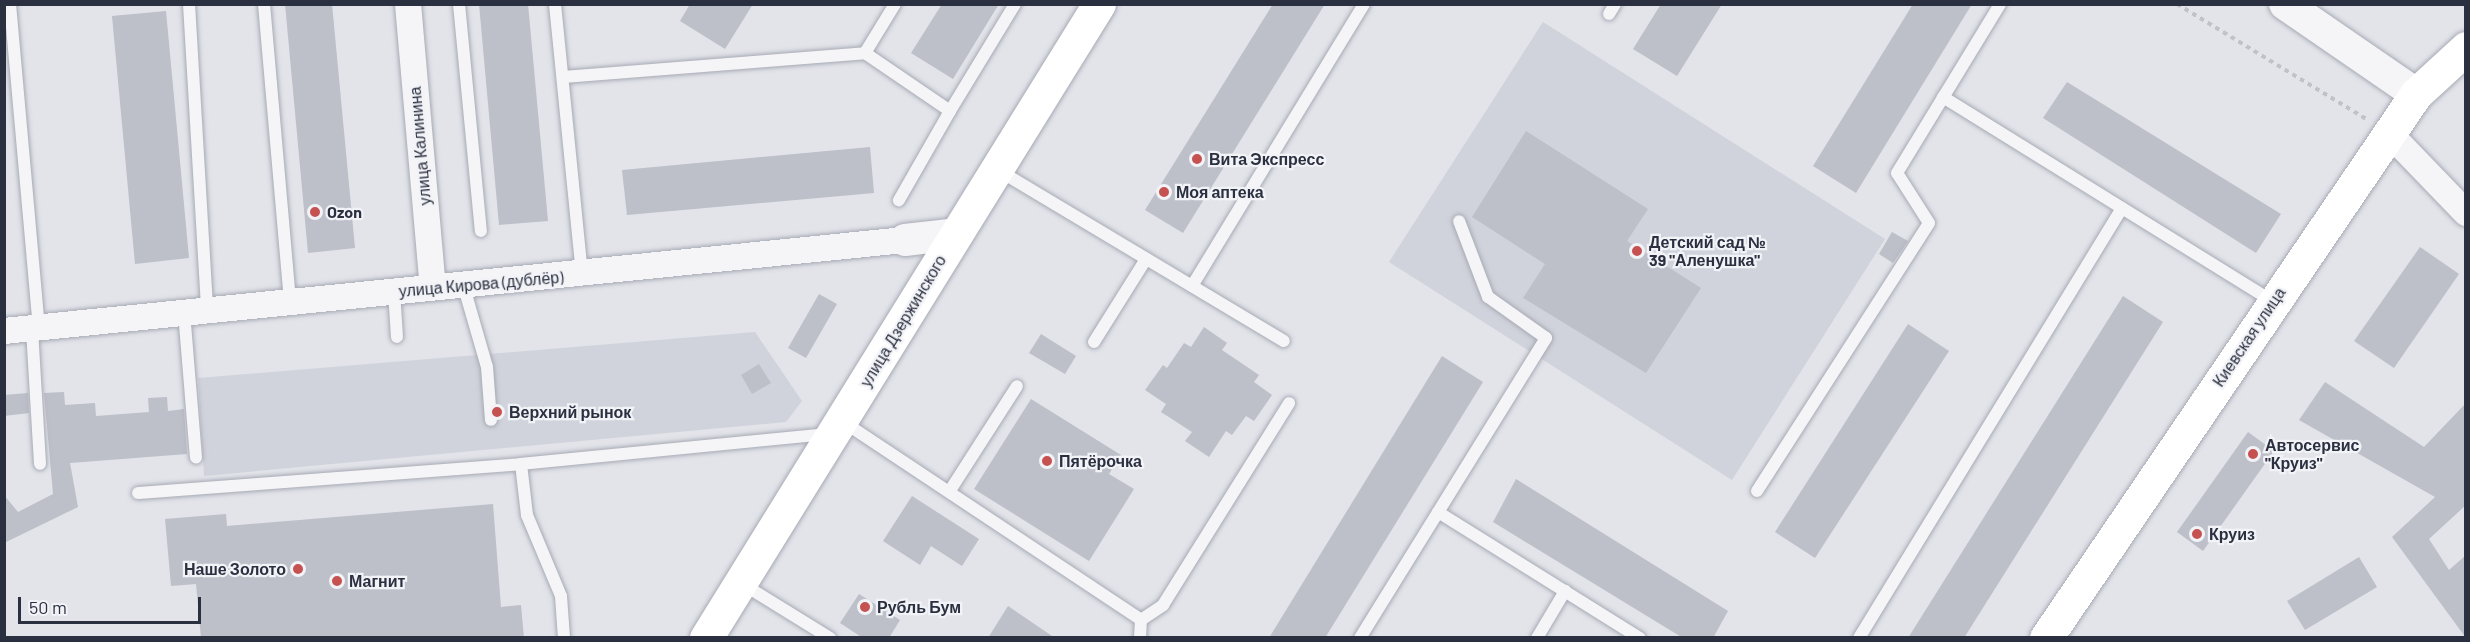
<!DOCTYPE html>
<meta charset="utf-8">
<style>
body{margin:0}
#map{position:relative;width:2470px;height:642px;overflow:hidden;background:#e2e4ea;font-family:Barlow,sans-serif}
div>[style]{position:absolute}
.built>*{inset:0;background:#d0d3db}
.building>*{inset:0;background:#bdbfc9}
.path>*{height:4px;margin-top:-2px;transform-origin:0;background:repeating-linear-gradient(90deg,#c0c2c8 0 4.5px,transparent 0 9px)}
.roads{filter:drop-shadow(0 0 2px #a7aab4) drop-shadow(0 0 2px #a7aab4)}
.service>*{height:12px;margin:-6px;padding:0 6px;transform-origin:6px;border-radius:6px;background:#f5f5f8}
.minor>*{height:26px;margin:-13px;padding:0 13px;transform-origin:13px;border-radius:13px;background:#f5f5f8}
.tertiary>*{height:32px;margin:-16px;padding:0 16px;transform-origin:16px;border-radius:16px;background:#f5f5f8}
.secondary>*{height:33px;margin:-16.5px;padding:0 16.5px;transform-origin:16.5px;border-radius:16.5px;background:#fff}
.dots>*{width:16px;height:16px;translate:-50% -50%;box-sizing:border-box;border:3px solid #f2f3f7;border-radius:50%}
span{translate:-50% -50%;white-space:nowrap;text-align:center;line-height:1.15;-webkit-text-stroke:4.5px #f2f3f7;paint-order:stroke}
.street-label{font-size:16px;color:#2b3040}
.poi-label{font-size:16px;color:#2b3040;font-weight:700}
.left{translate:0 -50%;text-align:left}
.right{translate:-100% -50%;text-align:right}
.frame{position:absolute;inset:0;border:6px solid #2b3040;pointer-events:none}
.scale{position:absolute;left:18px;top:597px;width:183px;height:27px;box-sizing:border-box;border:3px solid #2b3040;border-top:0;padding-left:8px;font-size:18px;line-height:21px;white-space:nowrap;color:#2b3040;-webkit-text-stroke:4px #f2f3f7;paint-order:stroke}
</style>
<div id="map">
<div class="built">
<div style="clip-path:polygon(1543px 22px,1885px 239px,1732px 480px,1389px 262px)"></div>
<div style="clip-path:polygon(755px 332px,802px 401px,786px 422px,204px 476px,198px 378px)"></div>
</div>
<div class="building">
<div style="clip-path:polygon(285px 4px,332px 4px,355px 248px,308px 253px)"></div>
<div style="clip-path:polygon(479px 4px,528px 4px,548px 221px,499px 225px)"></div>
<div style="clip-path:polygon(690px 4px,753px 4px,725px 49px,680px 21px)"></div>
<div style="clip-path:polygon(942px 4px,999px 4px,953px 79px,911px 53px)"></div>
<div style="clip-path:polygon(1273px 4px,1325px 4px,1183px 233px,1145px 210px)"></div>
<div style="clip-path:polygon(1661px 4px,1722px 4px,1677px 76px,1633px 49px)"></div>
<div style="clip-path:polygon(1913px 4px,1972px 4px,1856px 193px,1813px 166px)"></div>
<div style="clip-path:polygon(166px 11px,189px 258px,135px 264px,112px 16px)"></div>
<div style="clip-path:polygon(2067px 82px,2281px 214px,2256px 253px,2043px 118px)"></div>
<div style="clip-path:polygon(1526px 131px,1648px 209px,1627px 241px,1701px 288px,1646px 373px,1523px 298px,1545px 264px,1472px 217px)"></div>
<div style="clip-path:polygon(870px 147px,874px 193px,627px 215px,622px 170px)"></div>
<div style="clip-path:polygon(1892px 232px,1908px 241px,1893px 263px,1879px 254px)"></div>
<div style="clip-path:polygon(2420px 247px,2459px 274px,2394px 368px,2354px 341px)"></div>
<div style="clip-path:polygon(819px 294px,837px 304px,806px 358px,788px 348px)"></div>
<div style="clip-path:polygon(2123px 296px,2163px 322px,1964px 638px,1908px 638px)"></div>
<div style="clip-path:polygon(1908px 324px,1949px 351px,1815px 558px,1775px 532px)"></div>
<div style="clip-path:polygon(1204px 327px,1227px 343px,1222px 350px,1259px 375px,1254px 382px,1272px 395px,1254px 421px,1246px 416px,1232px 435px,1226px 431px,1209px 457px,1185px 441px,1192px 432px,1161px 412px,1166px 404px,1145px 390px,1163px 365px,1167px 368px,1184px 343px,1191px 347px)"></div>
<div style="clip-path:polygon(1041px 334px,1076px 356px,1065px 374px,1029px 353px)"></div>
<div style="clip-path:polygon(1442px 356px,1483px 382px,1325px 638px,1269px 638px)"></div>
<div style="clip-path:polygon(759px 364px,771px 383px,752px 394px,741px 375px)"></div>
<div style="clip-path:polygon(2325px 382px,2424px 447px,2466px 403px,2466px 505px,2429px 539px,2449px 570px,2466px 555px,2466px 638px,2392px 537px,2435px 497px,2299px 420px)"></div>
<div style="clip-path:polygon(64px 392px,65px 405px,95px 403px,96px 416px,149px 412px,148px 398px,167px 397px,168px 411px,184px 409px,187px 454px,70px 463px,78px 507px,4px 543px,4px 495px,18px 512px,53px 494px,44px 393px)"></div>
<div style="clip-path:polygon(28px 393px,29px 413px,4px 416px,4px 395px)"></div>
<div style="clip-path:polygon(1031px 399px,1121px 455px,1109px 474px,1134px 489px,1089px 561px,974px 489px)"></div>
<div style="clip-path:polygon(2248px 432px,2274px 451px,2203px 551px,2177px 532px)"></div>
<div style="clip-path:polygon(1516px 479px,1728px 611px,1713px 638px,1683px 638px,1493px 522px)"></div>
<div style="clip-path:polygon(912px 496px,979px 539px,962px 566px,931px 546px,920px 565px,883px 541px)"></div>
<div style="clip-path:polygon(493px 504px,501px 607px,521px 605px,524px 638px,201px 638px,196px 584px,171px 586px,165px 519px,226px 514px,227px 526px)"></div>
<div style="clip-path:polygon(2359px 557px,2377px 587px,2305px 630px,2287px 601px)"></div>
<div style="clip-path:polygon(859px 594px,900px 620px,889px 638px,863px 638px,840px 623px)"></div>
<div style="clip-path:polygon(1008px 606px,1055px 638px,988px 638px)"></div>
</div>
<div class="path">
<div style="left:2177px;top:4px;width:221px;rotate:31.3deg"></div>
</div>
<div class="roads">
<div class="service">
<div style="left:10px;top:4px;width:325px;rotate:84.9deg"></div>
<div style="left:189px;top:4px;width:307px;rotate:86.6deg"></div>
<div style="left:264px;top:4px;width:299px;rotate:85deg"></div>
<div style="left:459px;top:4px;width:228px;rotate:84.5deg"></div>
<div style="left:555px;top:4px;width:272px;rotate:84.3deg"></div>
<div style="left:1609px;top:14px;width:12px;rotate:-59deg"></div>
<div style="left:865px;top:53px;width:103px;rotate:34.3deg"></div>
<div style="left:950px;top:111px;width:103px;rotate:119.8deg"></div>
<div style="left:563px;top:77px;width:303px;rotate:-4.5deg"></div>
<div style="left:865px;top:53px;width:57px;rotate:-58.5deg"></div>
<div style="left:1943px;top:97px;width:388px;rotate:31.8deg"></div>
<div style="left:950px;top:111px;width:125px;rotate:-58.7deg"></div>
<div style="left:998px;top:170px;width:333px;rotate:30.9deg"></div>
<div style="left:463px;top:284px;width:86px;rotate:73.9deg"></div>
<div style="left:487px;top:367px;width:53px;rotate:85.7deg"></div>
<div style="left:1192px;top:286px;width:330px;rotate:-58.6deg"></div>
<div style="left:394px;top:291px;width:46px;rotate:86.3deg"></div>
<div style="left:184px;top:312px;width:146px;rotate:85.3deg"></div>
<div style="left:32px;top:329px;width:135px;rotate:86.6deg"></div>
<div style="left:1094px;top:342px;width:98px;rotate:-57.9deg"></div>
<div style="left:842px;top:421px;width:359px;rotate:33.6deg"></div>
<div style="left:951px;top:489px;width:122px;rotate:-57.3deg"></div>
<div style="left:1757px;top:491px;width:318px;rotate:-57.3deg"></div>
<div style="left:1929px;top:223px;width:59px;rotate:-122.6deg"></div>
<div style="left:1897px;top:173px;width:198px;rotate:-58.6deg"></div>
<div style="left:138px;top:493px;width:384px;rotate:-4.3deg"></div>
<div style="left:1438px;top:512px;width:238px;rotate:32deg"></div>
<div style="left:741px;top:583px;width:105px;rotate:31.7deg"></div>
<div style="left:564px;top:638px;width:42px;rotate:-94.1deg"></div>
<div style="left:561px;top:596px;width:88px;rotate:-112.8deg"></div>
<div style="left:527px;top:515px;width:51px;rotate:-96.7deg"></div>
<div style="left:521px;top:464px;width:308px;rotate:-5.6deg"></div>
<div style="left:1140px;top:638px;width:18px;rotate:-87deg"></div>
<div style="left:1141px;top:620px;width:27px;rotate:-34deg"></div>
<div style="left:1163px;top:605px;width:238px;rotate:-58deg"></div>
<div style="left:1360px;top:638px;width:353px;rotate:-58.2deg"></div>
<div style="left:1546px;top:338px;width:71px;rotate:-144.7deg"></div>
<div style="left:1488px;top:297px;width:81px;rotate:-110.9deg"></div>
<div style="left:1537px;top:638px;width:55px;rotate:-59.2deg"></div>
<div style="left:1859px;top:638px;width:504px;rotate:-58.55deg"></div>
</div>
<div class="minor">
<div style="left:408px;top:4px;width:284px;rotate:85deg"></div>
<div style="left:2389px;top:133px;width:111px;rotate:46.1deg"></div>
<div style="left:4px;top:331px;width:906px;rotate:-5.77deg"></div>
</div>
<div class="tertiary">
<div style="left:2285px;top:4px;width:159px;rotate:34.5deg"></div>
<div style="left:905px;top:240px;width:51px;rotate:-6.7deg"></div>
</div>
<div class="secondary">
<div style="left:706px;top:638px;width:746px;rotate:-58.21deg"></div>
<div style="left:2046px;top:638px;width:658px;rotate:-55.78deg"></div>
<div style="left:2416px;top:94px;width:68px;rotate:-42.6deg"></div>
</div>
</div>
<div class="dots">
<div style="left:1197px;top:159px;background:#c55250"></div>
<div style="left:1164px;top:192px;background:#c55250"></div>
<div style="left:315px;top:212px;background:#c55250"></div>
<div style="left:1637px;top:251px;background:#c55250"></div>
<div style="left:497px;top:412px;background:#c55250"></div>
<div style="left:2253px;top:454px;background:#c55250"></div>
<div style="left:1047px;top:461px;background:#c55250"></div>
<div style="left:2197px;top:534px;background:#c55250"></div>
<div style="left:298px;top:569px;background:#c55250"></div>
<div style="left:337px;top:581px;background:#c55250"></div>
<div style="left:865px;top:607px;background:#c55250"></div>
</div>
<div class="street-label">
<span style="left:420px;top:146px;rotate:-95deg">улица Калинина</span>
<span style="left:481px;top:284px;rotate:-5deg">улица Кирова (дублёр)</span>
<span style="left:903px;top:321px;rotate:-59deg">улица Дзержинского</span>
<span style="left:2249px;top:337px;rotate:-56deg">Киевская улица</span>
</div>
<div class="poi-label">
<span class="left" style="left:1209px;top:159px">Вита Экспресс</span>
<span class="left" style="left:1176px;top:192px">Моя аптека</span>
<span class="left" style="left:327px;top:212px">Ozon</span>
<span class="left" style="left:1649px;top:251px">Детский сад №<br>39 "Аленушка"</span>
<span class="left" style="left:509px;top:412px">Верхний рынок</span>
<span class="left" style="left:2265px;top:454px">Автосервис<br>"Круиз"</span>
<span class="left" style="left:1059px;top:461px">Пятёрочка</span>
<span class="left" style="left:2209px;top:534px">Круиз</span>
<span class="right" style="left:286px;top:569px">Наше Золото</span>
<span class="left" style="left:349px;top:581px">Магнит</span>
<span class="left" style="left:877px;top:607px">Рубль Бум</span>
</div>
<div class="frame"></div>
<div class="scale">50 m</div>
</div>
